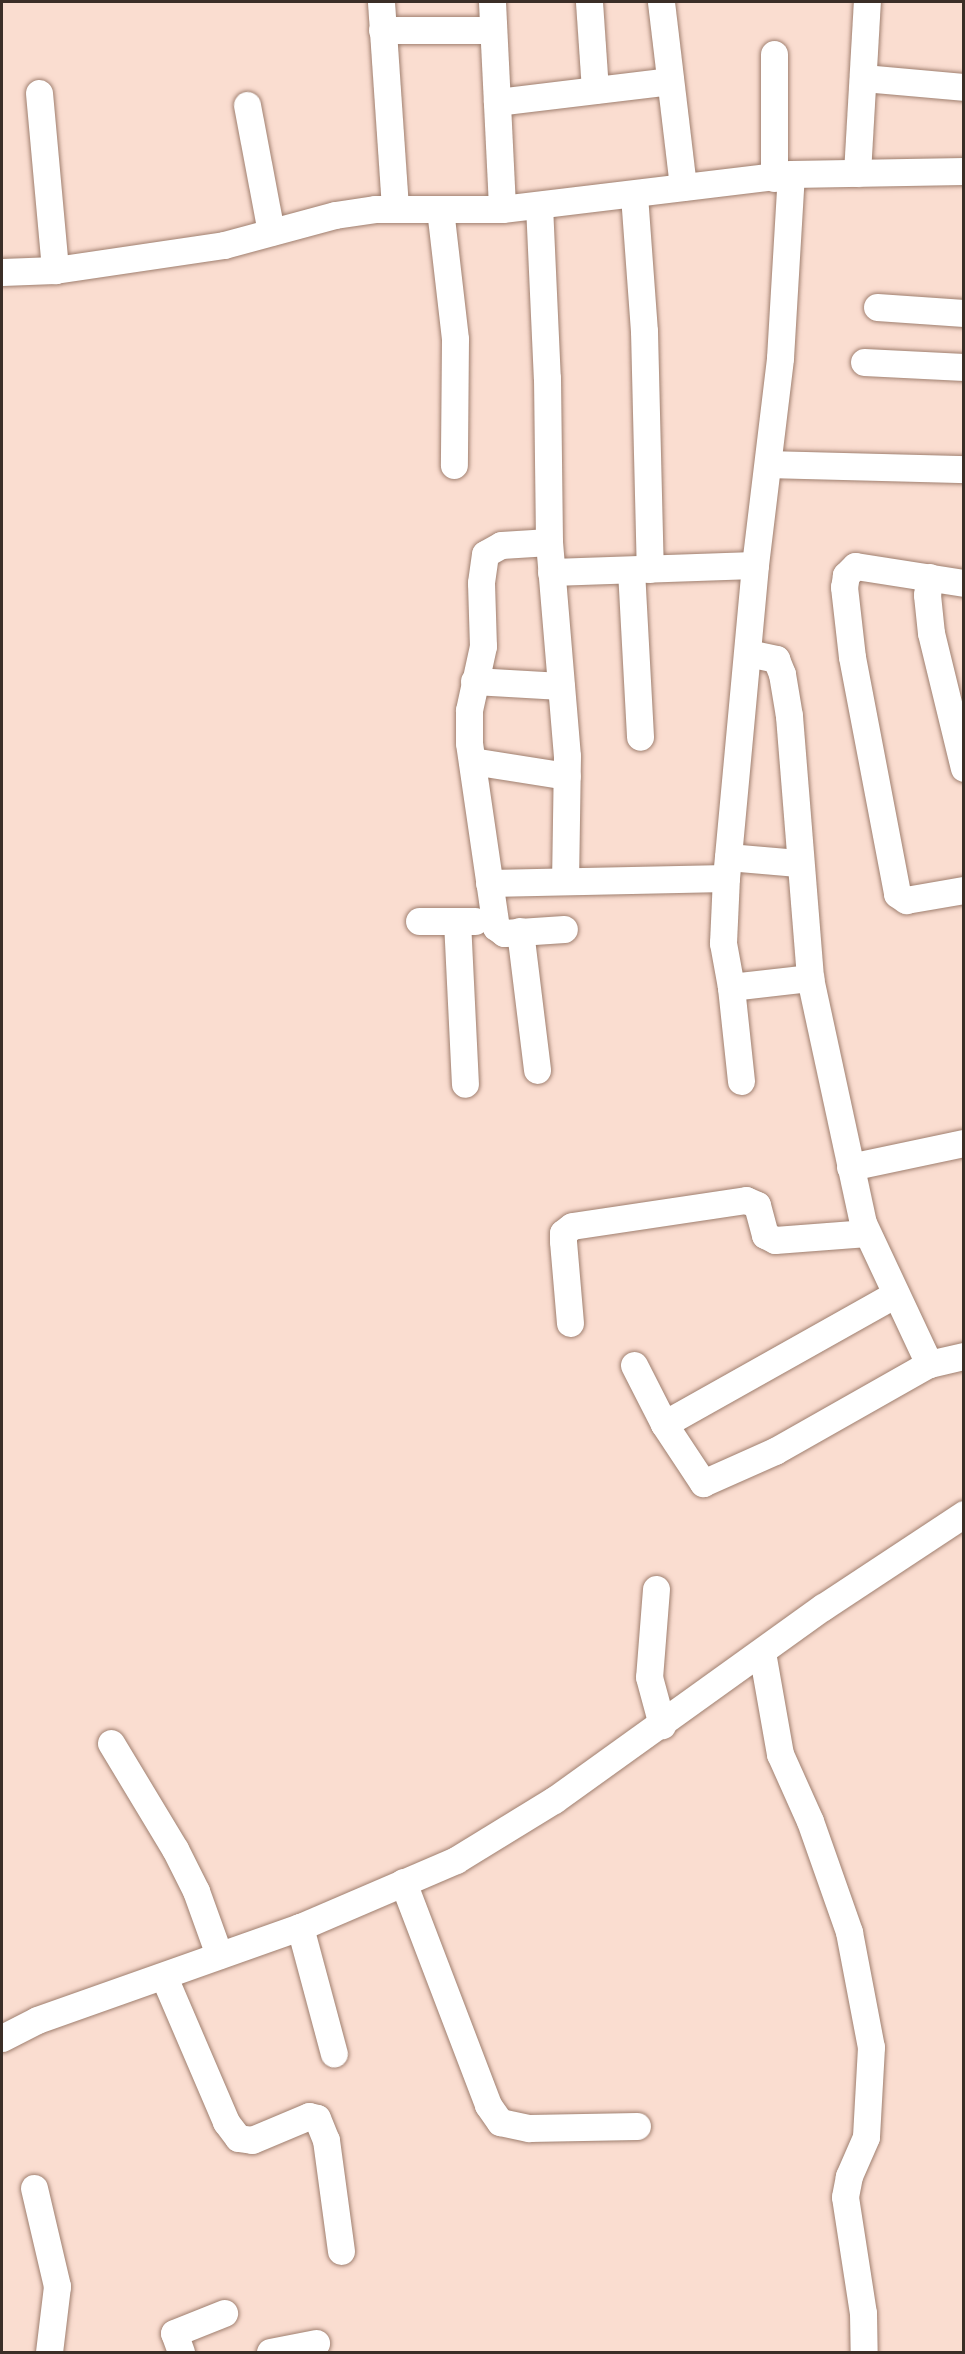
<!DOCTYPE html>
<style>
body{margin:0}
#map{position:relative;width:965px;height:2354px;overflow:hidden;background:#faddd0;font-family:"Golos Text",sans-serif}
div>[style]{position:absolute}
.roads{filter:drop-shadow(0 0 2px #9f7f6f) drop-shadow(0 0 2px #9f7f6f)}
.minor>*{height:27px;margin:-13.5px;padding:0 13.5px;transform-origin:13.5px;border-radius:13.5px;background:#fff}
span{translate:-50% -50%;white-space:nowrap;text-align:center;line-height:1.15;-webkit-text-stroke:6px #faddd0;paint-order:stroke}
.frame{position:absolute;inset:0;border:3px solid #3b2e27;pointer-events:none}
</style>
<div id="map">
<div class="roads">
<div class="minor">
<div style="left:381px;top:2px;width:207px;rotate:86.1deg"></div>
<div style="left:492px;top:2px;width:207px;rotate:87.2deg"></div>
<div style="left:589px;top:2px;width:88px;rotate:86.1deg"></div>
<div style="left:661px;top:2px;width:186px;rotate:83.2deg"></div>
<div style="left:382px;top:30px;width:111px"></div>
<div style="left:774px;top:54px;width:124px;rotate:90deg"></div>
<div style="left:863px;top:78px;width:101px;rotate:5.1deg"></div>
<div style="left:39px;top:93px;width:178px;rotate:84.8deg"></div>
<div style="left:497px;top:102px;width:174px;rotate:-6.9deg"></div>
<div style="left:247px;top:105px;width:129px;rotate:79.3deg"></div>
<div style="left:857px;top:173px;width:171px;rotate:-86.7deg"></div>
<div style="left:634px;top:195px;width:136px;rotate:85.8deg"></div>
<div style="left:644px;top:331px;width:238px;rotate:88.6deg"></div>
<div style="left:539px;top:205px;width:173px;rotate:87.4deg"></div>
<div style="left:547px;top:378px;width:164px;rotate:89.3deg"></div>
<div style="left:549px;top:542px;width:215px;rotate:85.2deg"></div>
<div style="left:567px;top:756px;width:125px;rotate:90.9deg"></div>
<div style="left:440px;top:209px;width:131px;rotate:83.4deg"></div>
<div style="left:455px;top:339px;width:126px;rotate:90.5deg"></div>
<div style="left:2px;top:272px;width:53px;rotate:-2.2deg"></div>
<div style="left:55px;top:270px;width:171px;rotate:-8.4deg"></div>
<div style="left:224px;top:245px;width:115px;rotate:-15.1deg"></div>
<div style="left:335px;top:215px;width:40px;rotate:-8.5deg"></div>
<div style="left:375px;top:209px;width:127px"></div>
<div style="left:502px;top:209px;width:291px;rotate:-6.9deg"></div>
<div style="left:791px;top:174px;width:173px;rotate:-1deg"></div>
<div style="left:877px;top:307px;width:87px;rotate:3.9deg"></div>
<div style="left:864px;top:362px;width:100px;rotate:2.9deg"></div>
<div style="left:770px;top:464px;width:194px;rotate:1.5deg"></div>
<div style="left:549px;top:542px;width:48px;rotate:176.4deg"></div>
<div style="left:501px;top:545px;width:18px;rotate:151deg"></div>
<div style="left:485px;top:554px;width:29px;rotate:98deg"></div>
<div style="left:481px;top:583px;width:63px;rotate:88.2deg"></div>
<div style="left:483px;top:646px;width:66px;rotate:102.3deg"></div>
<div style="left:469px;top:710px;width:33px;rotate:90deg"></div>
<div style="left:469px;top:743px;width:186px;rotate:81.7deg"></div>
<div style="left:496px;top:927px;width:10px;rotate:37deg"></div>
<div style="left:504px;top:933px;width:60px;rotate:-3.8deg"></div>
<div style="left:631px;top:570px;width:167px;rotate:86.9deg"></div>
<div style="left:551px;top:572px;width:204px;rotate:-2deg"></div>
<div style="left:929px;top:577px;width:18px;rotate:96deg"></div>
<div style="left:927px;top:595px;width:38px;rotate:84deg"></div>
<div style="left:931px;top:633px;width:139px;rotate:76.3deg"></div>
<div style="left:964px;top:583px;width:110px;rotate:-171.1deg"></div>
<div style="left:855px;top:566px;width:13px;rotate:135deg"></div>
<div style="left:846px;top:575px;width:12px;rotate:99deg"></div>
<div style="left:844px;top:587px;width:70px;rotate:83.5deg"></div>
<div style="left:852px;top:657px;width:241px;rotate:79.2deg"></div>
<div style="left:897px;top:894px;width:11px;rotate:34deg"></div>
<div style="left:906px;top:900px;width:59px;rotate:-9.8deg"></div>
<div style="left:748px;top:653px;width:29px;rotate:12deg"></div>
<div style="left:776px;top:659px;width:16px;rotate:68deg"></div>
<div style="left:782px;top:674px;width:43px;rotate:80.5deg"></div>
<div style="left:789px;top:716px;width:263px;rotate:85.4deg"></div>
<div style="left:810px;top:978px;width:251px;rotate:77.8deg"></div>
<div style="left:863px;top:1223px;width:156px;rotate:64.9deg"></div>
<div style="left:929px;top:1364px;width:36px;rotate:-13deg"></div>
<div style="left:474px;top:681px;width:87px;rotate:3.3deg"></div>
<div style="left:472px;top:761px;width:96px;rotate:9deg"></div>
<div style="left:728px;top:857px;width:70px;rotate:4.9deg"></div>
<div style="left:489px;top:883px;width:237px;rotate:-1.2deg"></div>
<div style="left:419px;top:921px;width:56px"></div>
<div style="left:457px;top:921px;width:163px;rotate:87.2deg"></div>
<div style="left:520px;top:931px;width:140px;rotate:83deg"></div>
<div style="left:731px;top:987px;width:45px;rotate:-100.3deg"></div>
<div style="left:723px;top:943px;width:65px;rotate:-87.4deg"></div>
<div style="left:726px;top:878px;width:314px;rotate:-84.7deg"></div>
<div style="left:755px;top:565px;width:209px;rotate:-83.1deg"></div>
<div style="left:780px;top:358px;width:184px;rotate:-86.6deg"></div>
<div style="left:741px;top:1081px;width:95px;rotate:-96.1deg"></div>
<div style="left:731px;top:987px;width:80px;rotate:-6.5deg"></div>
<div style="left:850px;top:1167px;width:116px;rotate:-11.9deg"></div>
<div style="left:570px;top:1323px;width:82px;rotate:-94.9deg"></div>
<div style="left:563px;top:1241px;width:8px;rotate:-90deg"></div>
<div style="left:563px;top:1233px;width:11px;rotate:-38deg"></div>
<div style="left:572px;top:1226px;width:176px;rotate:-8.5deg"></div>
<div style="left:746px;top:1200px;width:12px;rotate:24deg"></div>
<div style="left:757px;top:1205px;width:31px;rotate:75deg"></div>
<div style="left:765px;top:1235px;width:11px;rotate:27deg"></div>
<div style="left:775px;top:1240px;width:92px;rotate:-4.4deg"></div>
<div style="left:634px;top:1365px;width:66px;rotate:63deg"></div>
<div style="left:664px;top:1424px;width:71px;rotate:56.5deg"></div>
<div style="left:703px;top:1483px;width:79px;rotate:-24deg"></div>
<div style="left:775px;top:1451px;width:177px;rotate:-29.5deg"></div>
<div style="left:664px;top:1424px;width:264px;rotate:-29.3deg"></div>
<div style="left:656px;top:1589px;width:88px;rotate:94.5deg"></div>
<div style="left:649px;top:1677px;width:50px;rotate:74.8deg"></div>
<div style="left:762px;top:1652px;width:104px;rotate:80deg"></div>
<div style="left:780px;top:1754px;width:73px;rotate:65.9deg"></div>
<div style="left:810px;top:1821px;width:118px;rotate:70.6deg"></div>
<div style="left:849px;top:1932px;width:117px;rotate:79.2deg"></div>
<div style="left:871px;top:2047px;width:90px;rotate:93.2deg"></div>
<div style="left:866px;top:2137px;width:43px;rotate:113.6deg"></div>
<div style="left:849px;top:2176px;width:21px;rotate:101deg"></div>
<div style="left:845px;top:2197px;width:117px;rotate:81.2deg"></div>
<div style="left:863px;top:2313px;width:39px;rotate:89deg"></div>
<div style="left:111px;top:1743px;width:124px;rotate:58.9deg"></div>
<div style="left:175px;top:1849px;width:47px;rotate:63.4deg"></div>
<div style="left:196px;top:1891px;width:68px;rotate:70.2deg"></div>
<div style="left:403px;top:1882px;width:239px;rotate:69.1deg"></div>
<div style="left:488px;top:2105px;width:21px;rotate:55deg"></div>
<div style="left:500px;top:2122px;width:30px;rotate:12deg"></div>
<div style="left:529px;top:2128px;width:108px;rotate:-1.1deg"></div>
<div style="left:300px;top:1927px;width:131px;rotate:75deg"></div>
<div style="left:164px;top:1977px;width:158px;rotate:66.8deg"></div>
<div style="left:226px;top:2122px;width:20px;rotate:53deg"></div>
<div style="left:238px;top:2138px;width:14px;rotate:8deg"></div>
<div style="left:252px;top:2140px;width:62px;rotate:-22.8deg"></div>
<div style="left:309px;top:2116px;width:8px;rotate:14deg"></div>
<div style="left:317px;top:2118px;width:24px;rotate:68deg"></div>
<div style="left:326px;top:2140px;width:112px;rotate:82.3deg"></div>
<div style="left:2px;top:2038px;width:39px;rotate:-27deg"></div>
<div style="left:37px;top:2020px;width:279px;rotate:-19.5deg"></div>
<div style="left:300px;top:1927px;width:170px;rotate:-23.2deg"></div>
<div style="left:456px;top:1860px;width:115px;rotate:-31.5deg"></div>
<div style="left:554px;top:1800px;width:331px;rotate:-35.7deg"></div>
<div style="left:823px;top:1607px;width:169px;rotate:-33.4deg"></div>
<div style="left:34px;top:2188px;width:101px;rotate:76.8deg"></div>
<div style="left:57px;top:2286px;width:66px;rotate:96.9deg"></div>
<div style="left:181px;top:2352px;width:20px;rotate:-110deg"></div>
<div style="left:174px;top:2333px;width:54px;rotate:-21.8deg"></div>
<div style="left:270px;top:2352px;width:47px;rotate:-11.1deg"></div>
</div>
</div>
<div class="frame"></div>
</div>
